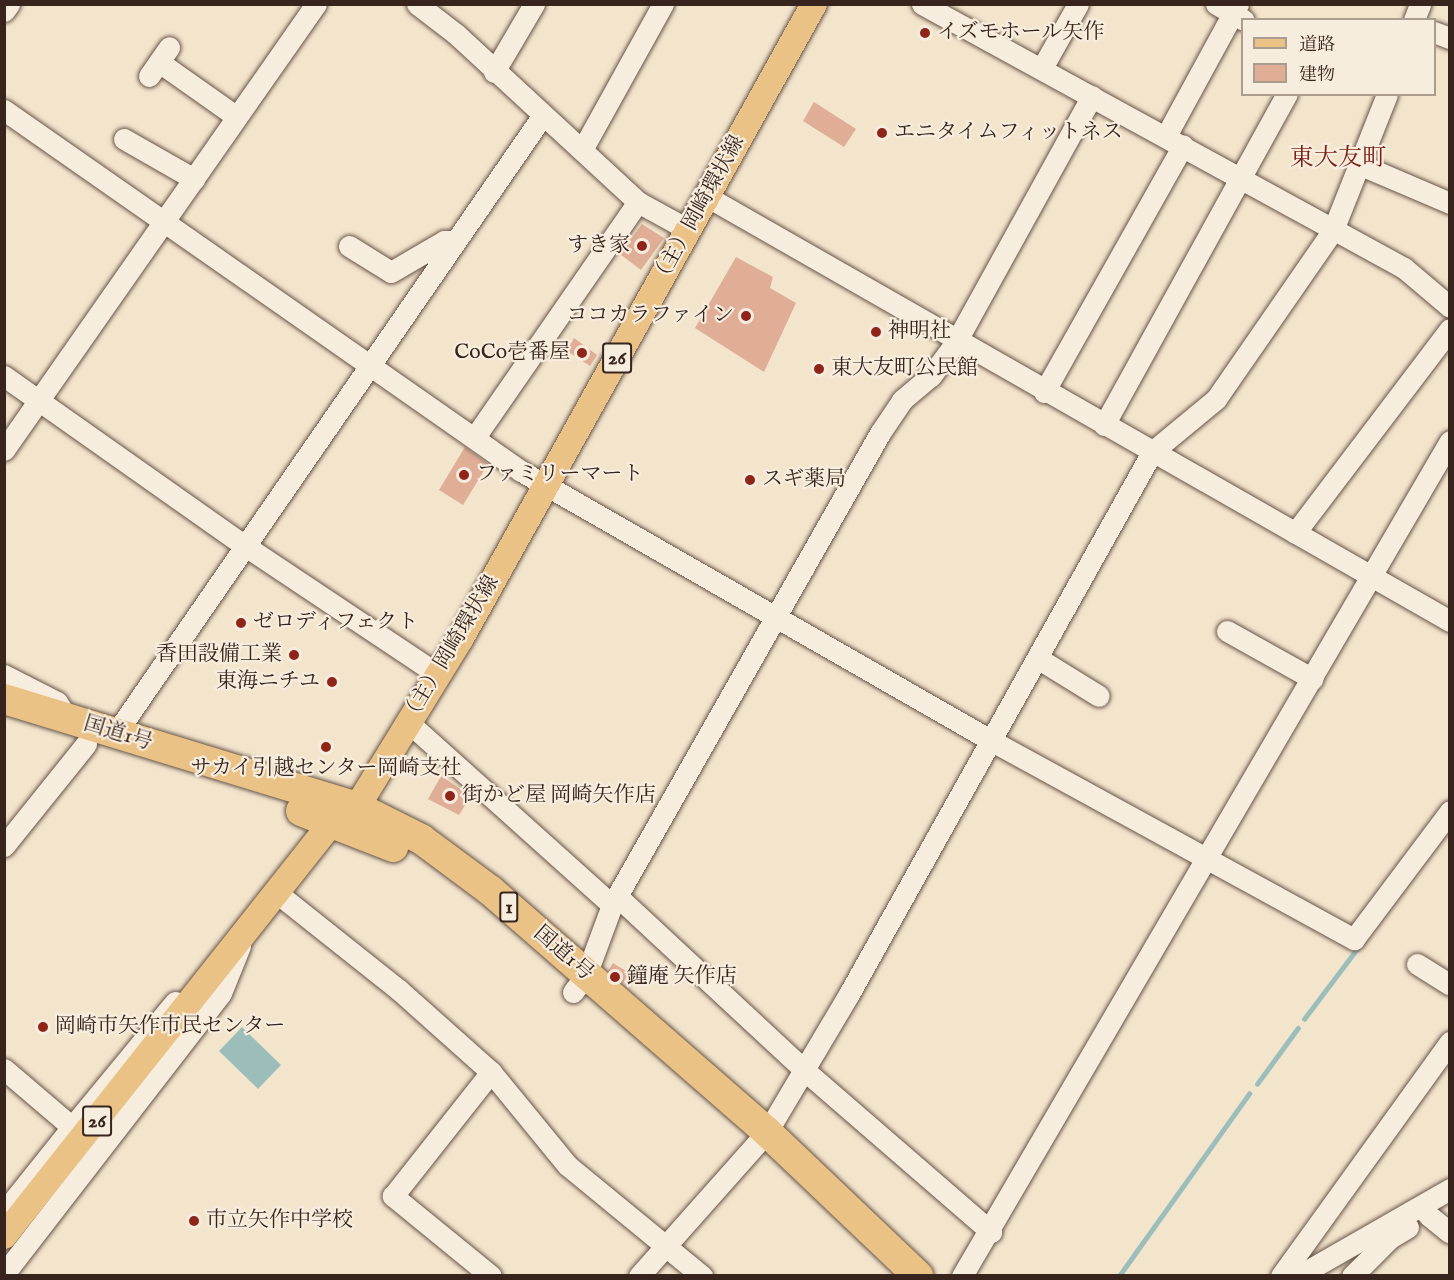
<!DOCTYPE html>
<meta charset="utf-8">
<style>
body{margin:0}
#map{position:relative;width:1454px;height:1280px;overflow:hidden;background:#f3e4cc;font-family:"IM FELL English","Noto Serif JP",serif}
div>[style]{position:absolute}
.water>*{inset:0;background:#9cbebb}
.stream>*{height:4.5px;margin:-2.25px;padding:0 2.25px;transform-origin:2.25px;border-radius:2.25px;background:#9cbebb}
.building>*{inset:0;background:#e0ad97}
.roads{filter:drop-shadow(0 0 2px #665448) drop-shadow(0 0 2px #665448)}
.minor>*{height:21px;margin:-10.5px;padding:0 10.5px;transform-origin:10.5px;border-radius:10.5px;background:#f7edde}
.major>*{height:26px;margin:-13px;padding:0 13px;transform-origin:13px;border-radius:13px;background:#eac286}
.highway>*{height:30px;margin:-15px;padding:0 15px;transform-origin:15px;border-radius:15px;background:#eac286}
.dots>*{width:16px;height:16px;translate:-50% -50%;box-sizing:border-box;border:3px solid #f7edde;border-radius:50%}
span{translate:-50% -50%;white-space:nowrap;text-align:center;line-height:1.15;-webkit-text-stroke:4.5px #f7edde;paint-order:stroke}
.shield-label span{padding:2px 4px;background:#f7edde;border:2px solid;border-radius:4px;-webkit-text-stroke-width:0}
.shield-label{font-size:20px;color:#37241c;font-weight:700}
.poi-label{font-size:21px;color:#37241c}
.left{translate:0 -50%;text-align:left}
.right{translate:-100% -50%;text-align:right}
.street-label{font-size:21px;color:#37241c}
.quarter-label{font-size:24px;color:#7a1f14}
.frame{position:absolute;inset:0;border:6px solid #37241c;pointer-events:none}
.legend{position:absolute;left:1241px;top:18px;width:195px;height:78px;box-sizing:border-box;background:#f7edde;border:2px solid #aa9d90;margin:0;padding:8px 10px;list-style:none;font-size:18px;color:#37241c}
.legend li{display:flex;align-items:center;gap:12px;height:30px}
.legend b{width:30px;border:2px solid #aa9d90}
</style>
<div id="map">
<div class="water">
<div style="clip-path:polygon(242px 1027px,281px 1065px,258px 1089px,219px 1051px)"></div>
</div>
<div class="stream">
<div style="left:1304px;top:1019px;width:93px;rotate:-52.9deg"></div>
<div style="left:1257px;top:1084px;width:69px;rotate:-53.8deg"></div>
<div style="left:1119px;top:1276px;width:224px;rotate:-54.5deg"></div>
</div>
<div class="building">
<div style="clip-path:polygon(814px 102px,856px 129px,844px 147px,803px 121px)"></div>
<div style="clip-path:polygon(642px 224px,664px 238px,641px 270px,620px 254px)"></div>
<div style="clip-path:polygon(736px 257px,773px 277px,770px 288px,796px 303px,764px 372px,695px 328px)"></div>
<div style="clip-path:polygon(574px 338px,597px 355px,590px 366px,567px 351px)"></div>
<div style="clip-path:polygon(465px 447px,488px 464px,463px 505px,439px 490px)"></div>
<div style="clip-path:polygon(441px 776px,471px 796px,459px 815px,428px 799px)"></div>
<div style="clip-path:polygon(613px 963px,629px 973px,623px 983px,608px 971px)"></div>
</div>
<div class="roads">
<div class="minor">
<div style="left:417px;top:4px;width:49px;rotate:37.6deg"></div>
<div style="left:456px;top:34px;width:248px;rotate:42.7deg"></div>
<div style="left:638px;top:202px;width:58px;rotate:28.8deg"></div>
<div style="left:922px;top:4px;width:550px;rotate:28.71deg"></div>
<div style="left:1404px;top:268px;width:60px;rotate:40.3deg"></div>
<div style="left:1216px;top:4px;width:32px;rotate:30deg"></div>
<div style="left:4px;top:11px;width:9px;rotate:-54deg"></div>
<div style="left:1414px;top:20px;width:17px;rotate:-69deg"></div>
<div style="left:1434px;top:32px;width:17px;rotate:21deg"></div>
<div style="left:159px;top:62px;width:95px;rotate:35.2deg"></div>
<div style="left:1042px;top:68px;width:73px;rotate:-60.6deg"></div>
<div style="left:494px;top:72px;width:79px;rotate:-59.5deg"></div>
<div style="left:149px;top:76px;width:35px;rotate:-55deg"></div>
<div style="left:4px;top:110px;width:631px;rotate:34.93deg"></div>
<div style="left:521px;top:471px;width:543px;rotate:29.82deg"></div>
<div style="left:992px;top:741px;width:413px;rotate:28.7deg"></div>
<div style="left:1354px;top:939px;width:160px;rotate:-53.1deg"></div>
<div style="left:1166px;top:136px;width:150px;rotate:-61.4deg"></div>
<div style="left:124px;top:139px;width:81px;rotate:29.7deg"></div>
<div style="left:582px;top:150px;width:167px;rotate:-61deg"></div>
<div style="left:1361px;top:165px;width:97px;rotate:23.1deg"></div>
<div style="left:706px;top:196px;width:857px;rotate:29.74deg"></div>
<div style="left:349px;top:246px;width:49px;rotate:31.8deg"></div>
<div style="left:391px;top:272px;width:61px;rotate:-30.3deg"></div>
<div style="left:444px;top:241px;width:11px"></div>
<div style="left:4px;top:376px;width:294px;rotate:35.2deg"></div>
<div style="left:244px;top:545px;width:234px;rotate:33.7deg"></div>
<div style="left:1044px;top:392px;width:283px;rotate:-60.6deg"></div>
<div style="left:1104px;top:425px;width:378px;rotate:-61.1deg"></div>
<div style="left:475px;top:437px;width:286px;rotate:-55.3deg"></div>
<div style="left:4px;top:450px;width:544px;rotate:-55.03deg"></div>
<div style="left:1295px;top:533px;width:256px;rotate:-52.8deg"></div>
<div style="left:1227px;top:631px;width:98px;rotate:29.2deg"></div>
<div style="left:1039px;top:659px;width:70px;rotate:31.7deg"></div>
<div style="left:4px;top:675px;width:59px;rotate:27deg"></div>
<div style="left:57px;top:702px;width:13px;rotate:58deg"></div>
<div style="left:408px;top:722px;width:274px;rotate:41.9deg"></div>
<div style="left:116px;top:733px;width:751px;rotate:-55.36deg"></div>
<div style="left:4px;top:846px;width:131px;rotate:-51.2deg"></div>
<div style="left:277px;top:893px;width:156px;rotate:38.5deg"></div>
<div style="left:399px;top:990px;width:123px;rotate:41.7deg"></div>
<div style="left:491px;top:1072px;width:120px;rotate:50.7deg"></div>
<div style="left:567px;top:1165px;width:175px;rotate:39.4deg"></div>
<div style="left:617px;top:896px;width:254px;rotate:42.9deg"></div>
<div style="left:803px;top:1069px;width:249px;rotate:40.9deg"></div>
<div style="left:1417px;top:964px;width:39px;rotate:32deg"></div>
<div style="left:573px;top:992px;width:21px;rotate:-53deg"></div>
<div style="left:586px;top:975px;width:75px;rotate:-69.6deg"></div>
<div style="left:612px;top:905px;width:543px;rotate:-60.41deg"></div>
<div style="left:880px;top:433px;width:40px;rotate:-56deg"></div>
<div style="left:902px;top:400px;width:38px;rotate:-40deg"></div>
<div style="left:931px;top:376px;width:42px;rotate:-53.7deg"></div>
<div style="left:956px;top:342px;width:281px;rotate:-61.1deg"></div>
<div style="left:4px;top:1069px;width:89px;rotate:40.5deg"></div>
<div style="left:72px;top:1127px;width:162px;rotate:-50.5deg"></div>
<div style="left:4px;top:1212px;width:109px;rotate:-51.3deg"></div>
<div style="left:1428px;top:1215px;width:28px;rotate:39deg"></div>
<div style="left:4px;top:1274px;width:355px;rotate:-52.3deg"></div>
<div style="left:221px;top:993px;width:51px;rotate:-68deg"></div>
<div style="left:491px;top:1276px;width:127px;rotate:-140.8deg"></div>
<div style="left:393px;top:1196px;width:158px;rotate:-51.7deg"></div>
<div style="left:639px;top:1276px;width:193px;rotate:-48.4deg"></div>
<div style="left:767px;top:1132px;width:161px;rotate:-59.3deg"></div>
<div style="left:849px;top:994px;width:621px;rotate:-60.79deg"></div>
<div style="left:1152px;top:452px;width:83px;rotate:-39.6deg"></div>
<div style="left:1216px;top:399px;width:206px;rotate:-55.3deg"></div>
<div style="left:1333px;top:230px;width:146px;rotate:-68.3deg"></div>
<div style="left:962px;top:1276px;width:967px;rotate:-59.7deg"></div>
<div style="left:1281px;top:1276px;width:289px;rotate:-54.2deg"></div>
<div style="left:1298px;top:1276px;width:175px;rotate:-29.8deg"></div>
<div style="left:1352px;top:1276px;width:54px;rotate:-45deg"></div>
<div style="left:1390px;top:1238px;width:21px;rotate:-31deg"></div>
</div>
<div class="major">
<div style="left:4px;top:1236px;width:530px;rotate:-51.59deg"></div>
<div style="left:333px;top:821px;width:28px;rotate:-30deg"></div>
<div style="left:357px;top:807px;width:198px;rotate:-58.4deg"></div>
<div style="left:461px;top:638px;width:726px;rotate:-60.89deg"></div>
</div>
<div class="highway">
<div style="left:4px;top:699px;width:369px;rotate:17deg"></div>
<div style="left:357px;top:807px;width:72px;rotate:26.6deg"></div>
<div style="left:421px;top:839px;width:87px;rotate:36.6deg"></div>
<div style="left:491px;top:891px;width:366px;rotate:41.1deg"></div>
<div style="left:767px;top:1132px;width:209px;rotate:43.6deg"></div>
<div style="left:301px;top:811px;width:99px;rotate:21.4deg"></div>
</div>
</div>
<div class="dots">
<div style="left:925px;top:33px;background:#8f2418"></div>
<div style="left:882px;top:133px;background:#8f2418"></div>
<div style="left:642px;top:246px;background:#8f2418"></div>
<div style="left:746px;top:316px;background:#8f2418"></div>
<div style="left:876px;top:332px;background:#8f2418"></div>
<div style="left:582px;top:353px;background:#8f2418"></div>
<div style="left:819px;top:369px;background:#8f2418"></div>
<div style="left:464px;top:475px;background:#8f2418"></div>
<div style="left:750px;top:480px;background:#8f2418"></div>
<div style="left:241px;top:623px;background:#8f2418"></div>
<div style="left:294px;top:655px;background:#8f2418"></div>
<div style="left:332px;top:682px;background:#8f2418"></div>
<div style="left:326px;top:747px;background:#8f2418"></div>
<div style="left:450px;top:796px;background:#8f2418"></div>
<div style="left:615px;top:977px;background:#8f2418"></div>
<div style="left:43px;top:1027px;background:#8f2418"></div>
<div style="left:194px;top:1221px;background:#8f2418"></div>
</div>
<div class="shield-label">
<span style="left:617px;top:358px">26</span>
<span style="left:509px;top:907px">1</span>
<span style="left:97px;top:1121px">26</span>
</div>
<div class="poi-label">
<span class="left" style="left:937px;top:33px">イズモホール矢作</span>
<span class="left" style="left:894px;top:133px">エニタイムフィットネス</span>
<span class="right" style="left:630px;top:246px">すき家</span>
<span class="right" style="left:734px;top:316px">ココカラファイン</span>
<span class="left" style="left:888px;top:332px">神明社</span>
<span class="right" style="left:570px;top:353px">CoCo壱番屋</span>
<span class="left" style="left:831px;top:369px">東大友町公民館</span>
<span class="left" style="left:476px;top:475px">ファミリーマート</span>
<span class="left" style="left:762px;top:480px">スギ薬局</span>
<span class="left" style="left:253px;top:623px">ゼロディフェクト</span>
<span class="right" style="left:282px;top:655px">香田設備工業</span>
<span class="right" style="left:320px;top:682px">東海ニチユ</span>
<span style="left:326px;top:769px">サカイ引越センター岡崎支社</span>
<span class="left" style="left:462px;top:796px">街かど屋 岡崎矢作店</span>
<span class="left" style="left:627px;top:977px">鐘庵 矢作店</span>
<span class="left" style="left:55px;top:1027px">岡崎市矢作市民センター</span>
<span class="left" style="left:206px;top:1221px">市立矢作中学校</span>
</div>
<div class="street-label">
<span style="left:699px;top:211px;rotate:-61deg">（主）岡崎環状線</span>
<span style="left:451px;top:650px;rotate:-59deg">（主）岡崎環状線</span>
<span style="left:118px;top:734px;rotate:17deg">国道1号</span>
<span style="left:563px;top:954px;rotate:41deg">国道1号</span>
</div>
<div class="quarter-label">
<span style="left:1338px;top:159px">東大友町</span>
</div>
<div class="frame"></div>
<ul class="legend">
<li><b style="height:8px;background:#eac286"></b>道路</li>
<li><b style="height:16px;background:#e0ad97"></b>建物</li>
</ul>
</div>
